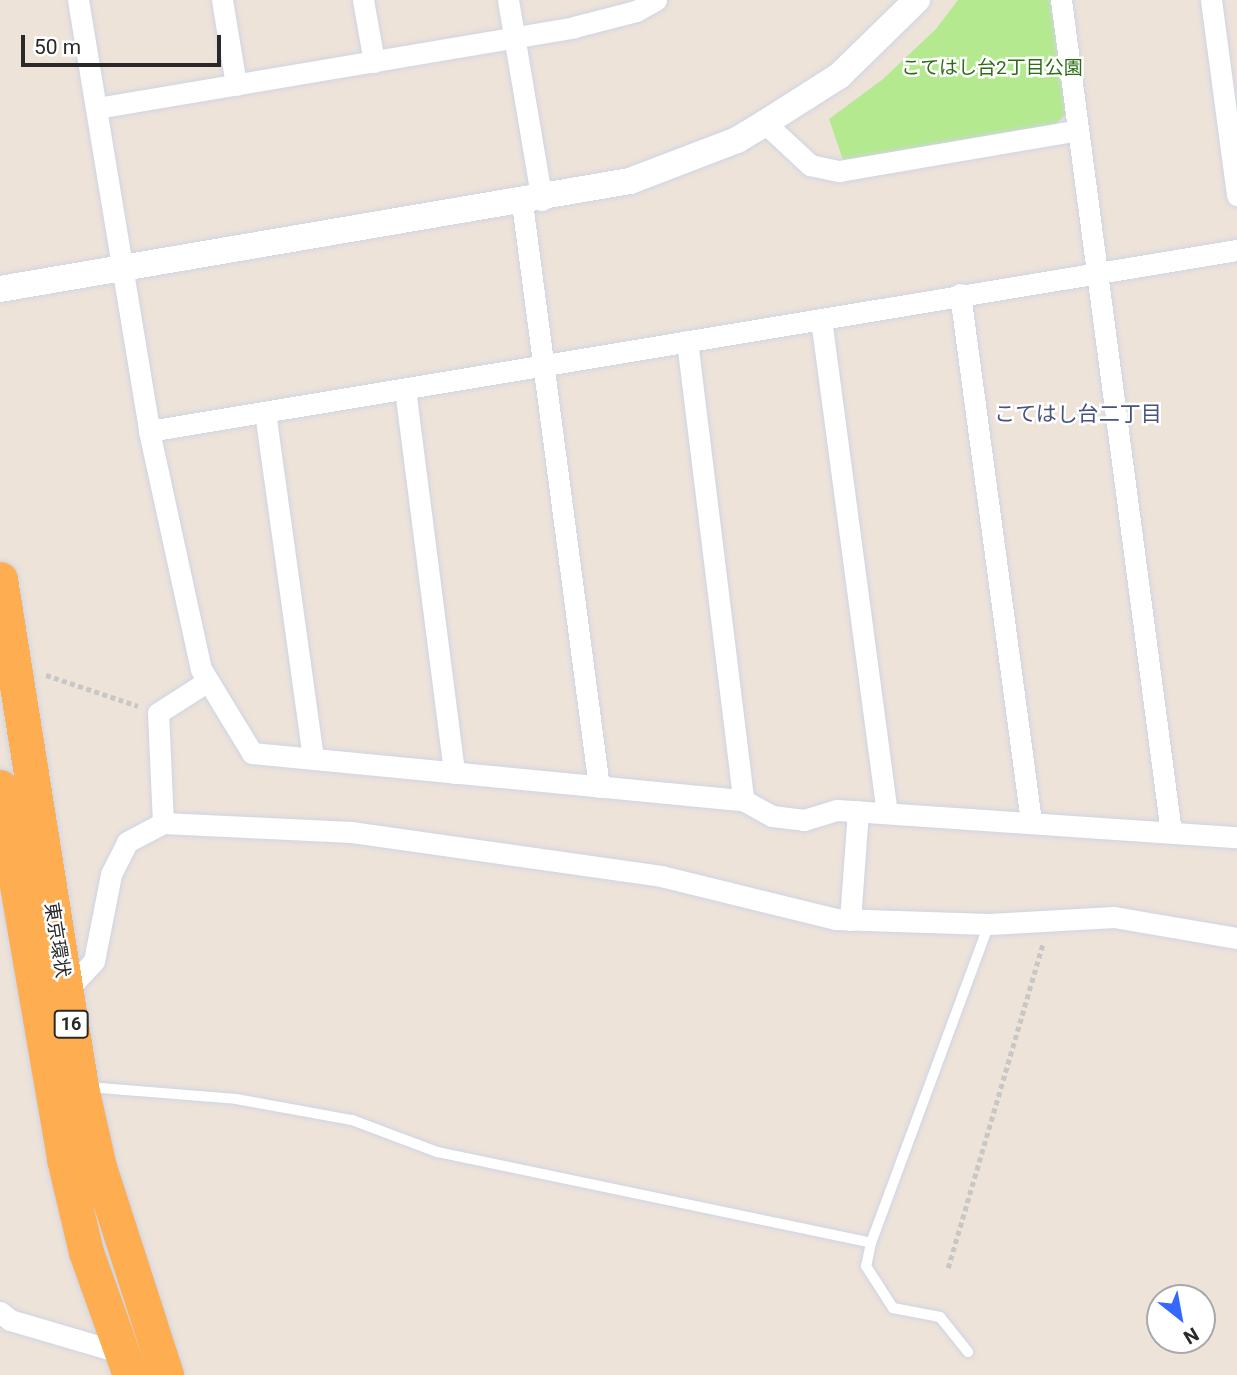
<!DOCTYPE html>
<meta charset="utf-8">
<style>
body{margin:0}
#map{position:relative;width:1237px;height:1375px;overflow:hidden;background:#ede3d9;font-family:Roboto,"Noto Sans JP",sans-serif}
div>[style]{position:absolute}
.green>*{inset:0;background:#b5e990}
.path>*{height:4.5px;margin-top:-2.25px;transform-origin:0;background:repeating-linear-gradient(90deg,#c7c7c7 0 5px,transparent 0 8.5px)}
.roads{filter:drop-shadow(0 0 2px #cfd4e4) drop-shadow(0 0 2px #cfd4e4)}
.service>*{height:10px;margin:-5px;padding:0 5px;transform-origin:5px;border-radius:5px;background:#fff}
.minor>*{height:21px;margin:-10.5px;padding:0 10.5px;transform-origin:10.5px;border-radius:10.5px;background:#fff}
.tertiary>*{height:26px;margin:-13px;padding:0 13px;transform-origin:13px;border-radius:13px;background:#fff}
.trunk>*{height:35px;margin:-17.5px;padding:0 17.5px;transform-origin:17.5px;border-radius:17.5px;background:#feae50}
span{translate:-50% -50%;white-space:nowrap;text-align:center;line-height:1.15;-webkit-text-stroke:5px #fff;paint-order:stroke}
.shield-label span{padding:2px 5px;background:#fff;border:2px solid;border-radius:5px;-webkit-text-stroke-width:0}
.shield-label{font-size:18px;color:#292929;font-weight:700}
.park-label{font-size:19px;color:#2b6d13}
.street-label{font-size:19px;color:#292929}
.neighbourhood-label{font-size:21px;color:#45537e}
.north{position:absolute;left:1146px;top:1284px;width:70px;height:70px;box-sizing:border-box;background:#fff;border:2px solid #a9a9a9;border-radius:50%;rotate:149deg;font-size:19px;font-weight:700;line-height:28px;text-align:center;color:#292929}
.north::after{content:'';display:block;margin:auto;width:24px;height:32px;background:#3568ff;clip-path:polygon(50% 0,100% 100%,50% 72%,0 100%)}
.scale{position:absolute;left:21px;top:35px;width:200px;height:32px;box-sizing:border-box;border:4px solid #292929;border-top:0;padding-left:9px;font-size:21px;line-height:24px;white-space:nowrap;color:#292929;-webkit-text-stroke:5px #fff;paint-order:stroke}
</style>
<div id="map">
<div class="green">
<div style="clip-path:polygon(958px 0,1051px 0,1067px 113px,1054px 126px,843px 160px,829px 119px,883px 79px,936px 29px)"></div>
</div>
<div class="path">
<div style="left:46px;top:675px;width:97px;rotate:18.6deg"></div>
<div style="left:948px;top:1268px;width:338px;rotate:-73.7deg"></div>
</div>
<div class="roads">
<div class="service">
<div style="left:88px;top:1087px;width:148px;rotate:4.6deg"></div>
<div style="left:236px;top:1099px;width:118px;rotate:10.3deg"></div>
<div style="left:352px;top:1120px;width:91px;rotate:20.6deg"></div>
<div style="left:437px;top:1152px;width:443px;rotate:11.8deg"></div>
<div style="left:871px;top:1243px;width:340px;rotate:-69.7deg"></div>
<div style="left:871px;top:1243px;width:24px;rotate:102deg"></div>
<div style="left:866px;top:1266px;width:50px;rotate:57.3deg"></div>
<div style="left:893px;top:1308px;width:48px;rotate:10.8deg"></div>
<div style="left:940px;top:1317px;width:45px;rotate:51.3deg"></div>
</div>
<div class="minor">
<div style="left:78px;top:0;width:437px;rotate:80.6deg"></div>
<div style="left:149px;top:431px;width:244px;rotate:77.7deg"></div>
<div style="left:201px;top:669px;width:98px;rotate:58.7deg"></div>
<div style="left:252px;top:753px;width:493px;rotate:5.5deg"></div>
<div style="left:743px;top:800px;width:33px;rotate:29deg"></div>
<div style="left:772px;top:816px;width:32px;rotate:7deg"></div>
<div style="left:804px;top:820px;width:34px;rotate:-17deg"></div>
<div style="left:837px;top:810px;width:401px;rotate:3.9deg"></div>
<div style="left:222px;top:0;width:86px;rotate:80.6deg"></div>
<div style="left:363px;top:0;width:63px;rotate:79.9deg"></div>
<div style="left:508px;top:0;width:203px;rotate:80.4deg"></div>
<div style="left:1061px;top:0;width:839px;rotate:82.47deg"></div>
<div style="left:1211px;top:0;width:197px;rotate:82.4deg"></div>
<div style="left:97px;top:108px;width:484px;rotate:-9.6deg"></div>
<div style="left:574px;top:27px;width:64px;rotate:-14.5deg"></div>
<div style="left:636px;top:11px;width:23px;rotate:-29deg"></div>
<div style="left:765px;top:123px;width:62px;rotate:43deg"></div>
<div style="left:810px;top:165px;width:30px;rotate:12deg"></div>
<div style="left:839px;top:171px;width:242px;rotate:-9.7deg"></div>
<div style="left:522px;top:203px;width:589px;rotate:82.49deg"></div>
<div style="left:960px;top:294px;width:532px;rotate:82.33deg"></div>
<div style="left:821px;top:319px;width:498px;rotate:82.4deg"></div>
<div style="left:687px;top:341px;width:462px;rotate:83deg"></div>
<div style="left:405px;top:389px;width:387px;rotate:82.7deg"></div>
<div style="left:265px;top:412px;width:350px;rotate:82.1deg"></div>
<div style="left:149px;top:431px;width:1103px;rotate:-9.45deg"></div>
<div style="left:163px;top:823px;width:110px;rotate:-92.6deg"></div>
<div style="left:158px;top:713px;width:59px;rotate:-32.6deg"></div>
<div style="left:850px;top:920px;width:109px;rotate:-85.8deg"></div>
<div style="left:65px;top:992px;width:42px;rotate:-46.9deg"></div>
<div style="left:94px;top:961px;width:89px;rotate:-78.9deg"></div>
<div style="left:111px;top:874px;width:36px;rotate:-63deg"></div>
<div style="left:127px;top:842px;width:41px;rotate:-27.8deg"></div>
<div style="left:163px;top:823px;width:189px;rotate:2.7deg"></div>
<div style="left:352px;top:832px;width:312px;rotate:8.1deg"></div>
<div style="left:661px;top:876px;width:180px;rotate:13.8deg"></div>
<div style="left:836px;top:919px;width:153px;rotate:1.9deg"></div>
<div style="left:989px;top:924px;width:125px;rotate:-3.2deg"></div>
<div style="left:1114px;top:917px;width:125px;rotate:9.7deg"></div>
<div style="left:0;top:1312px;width:13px;rotate:39deg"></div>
<div style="left:10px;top:1320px;width:117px;rotate:16.4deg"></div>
</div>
<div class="tertiary">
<div style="left:0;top:289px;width:639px;rotate:-9.73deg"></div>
<div style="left:630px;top:181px;width:115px;rotate:-21deg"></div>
<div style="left:737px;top:140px;width:33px;rotate:-31deg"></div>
<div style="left:765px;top:123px;width:88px;rotate:-32.4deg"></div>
<div style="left:839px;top:76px;width:109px;rotate:-44.3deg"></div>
</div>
<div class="trunk">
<div style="left:0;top:579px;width:514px;rotate:80.94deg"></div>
<div style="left:81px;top:1087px;width:82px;rotate:77.3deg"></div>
<div style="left:99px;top:1167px;width:219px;rotate:72.1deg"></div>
<div style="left:0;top:787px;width:377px;rotate:80.2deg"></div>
<div style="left:64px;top:1159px;width:96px;rotate:76.7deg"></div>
<div style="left:86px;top:1252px;width:131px;rotate:70.3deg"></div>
</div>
</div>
<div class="shield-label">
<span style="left:71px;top:1024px">16</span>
</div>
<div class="park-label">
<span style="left:992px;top:68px">こてはし台2丁目公園</span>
</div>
<div class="street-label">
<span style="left:57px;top:940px;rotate:81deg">東京環状</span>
</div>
<div class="neighbourhood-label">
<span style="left:1078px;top:414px">こてはし台二丁目</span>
</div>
<div class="north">N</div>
<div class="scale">50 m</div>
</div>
